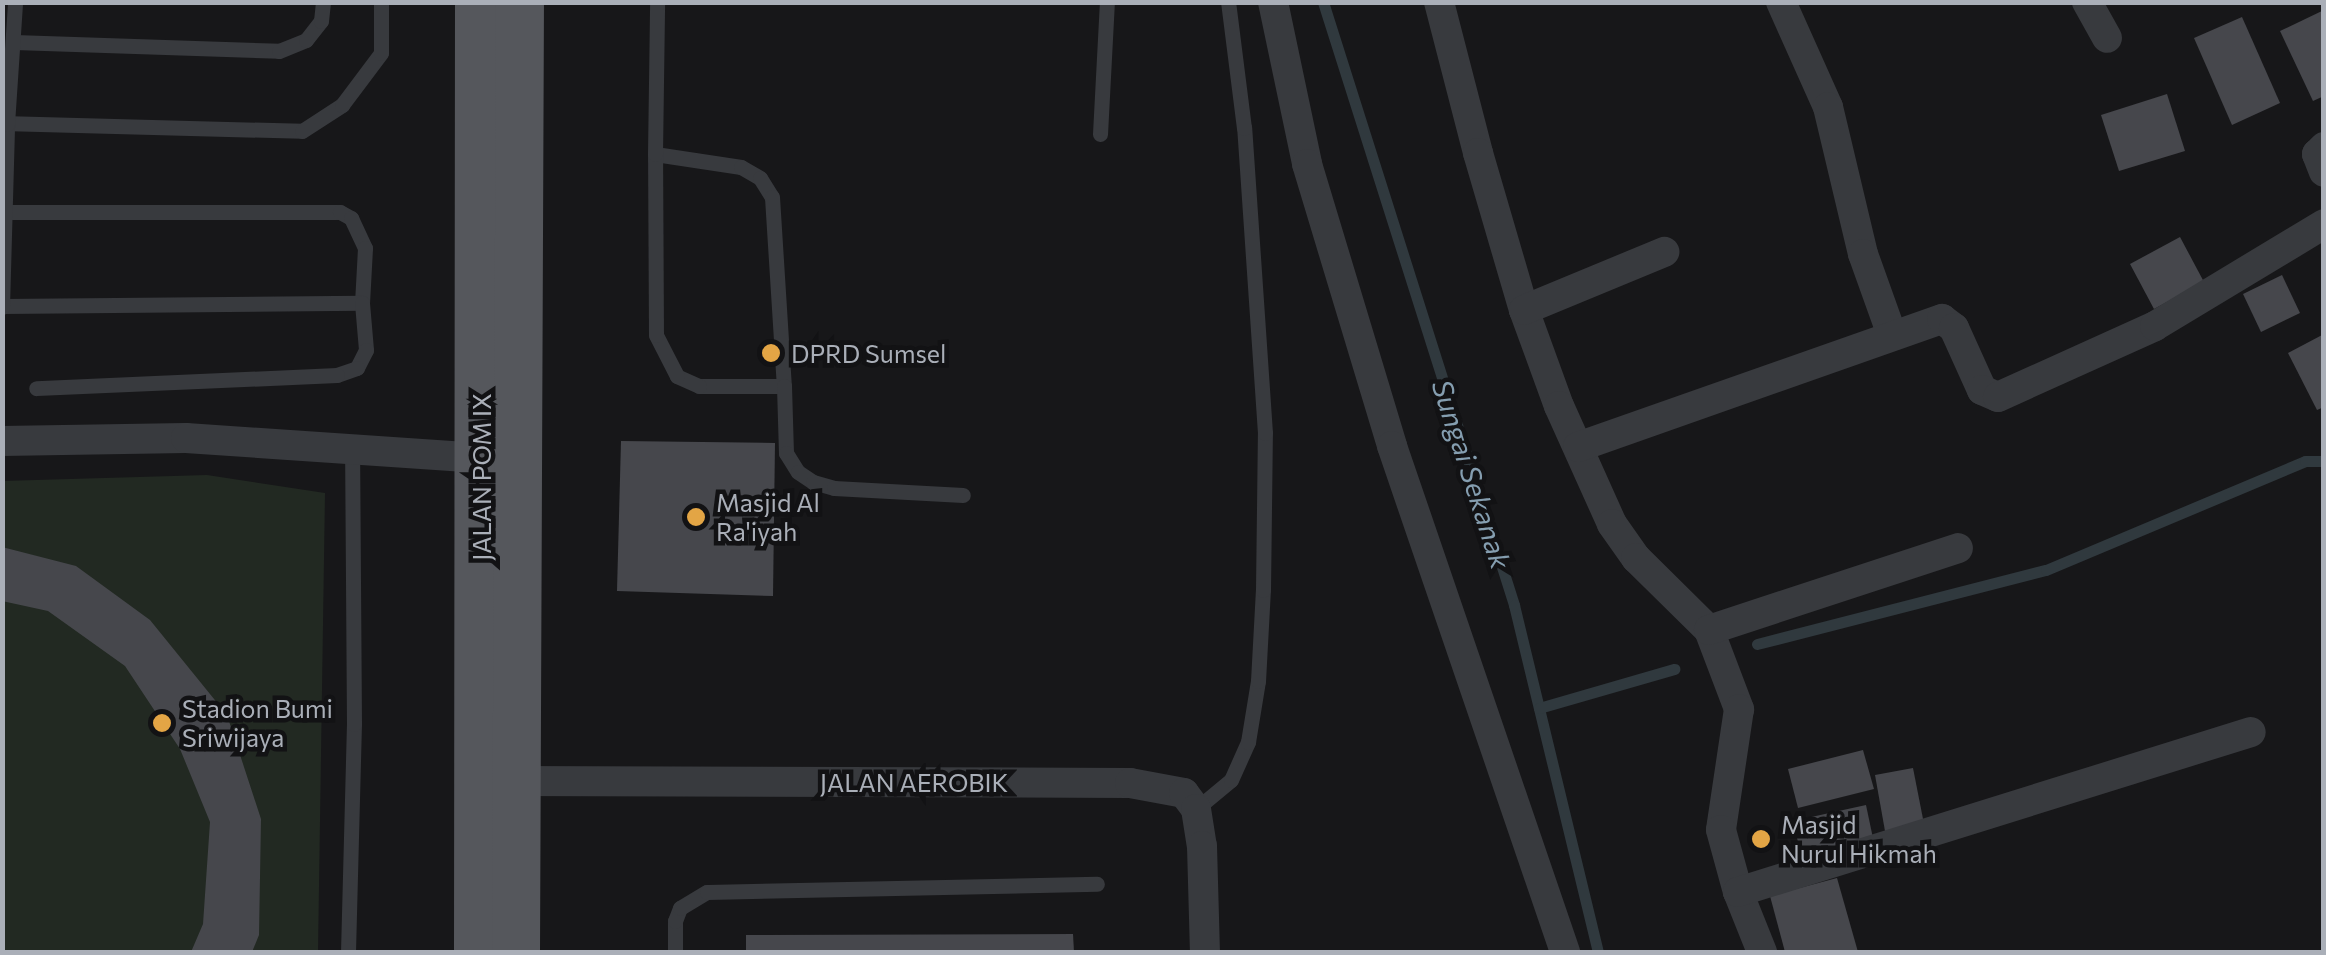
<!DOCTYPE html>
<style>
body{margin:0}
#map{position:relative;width:2326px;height:955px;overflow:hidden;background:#171719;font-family:Commissioner,sans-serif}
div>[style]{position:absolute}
.green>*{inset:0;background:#222922}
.stream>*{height:11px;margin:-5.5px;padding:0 5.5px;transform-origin:5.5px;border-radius:5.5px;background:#30393e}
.building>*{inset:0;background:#46474c}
.lane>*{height:15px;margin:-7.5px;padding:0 7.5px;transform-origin:7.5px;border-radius:7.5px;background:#383a3e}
.street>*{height:30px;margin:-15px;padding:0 15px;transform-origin:15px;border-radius:15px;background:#383a3e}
.primary>*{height:48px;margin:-24px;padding:0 24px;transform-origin:24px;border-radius:24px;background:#55575c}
.dots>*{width:28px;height:28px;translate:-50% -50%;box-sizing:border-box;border:5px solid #121214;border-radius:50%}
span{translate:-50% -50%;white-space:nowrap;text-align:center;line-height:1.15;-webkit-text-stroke:9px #121214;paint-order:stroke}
.poi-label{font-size:25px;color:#aaafb8}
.left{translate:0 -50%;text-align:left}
.street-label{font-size:25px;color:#aaafb8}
.water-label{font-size:28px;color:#859eb0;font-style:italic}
.frame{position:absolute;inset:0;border:5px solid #aaafb8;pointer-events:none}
</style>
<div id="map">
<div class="green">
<div style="clip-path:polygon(207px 475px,325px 493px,318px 952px,3px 952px,2px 481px)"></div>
</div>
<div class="stream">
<div style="left:1323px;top:2px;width:633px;rotate:72.42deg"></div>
<div style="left:1514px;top:605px;width:357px;rotate:76.4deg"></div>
<div style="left:1757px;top:644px;width:298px;rotate:-14.4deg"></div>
<div style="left:2046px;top:570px;width:281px;rotate:-22.8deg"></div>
<div style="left:2305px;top:461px;width:19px"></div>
<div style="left:1539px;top:708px;width:141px;rotate:-16.1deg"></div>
</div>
<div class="building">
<div style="clip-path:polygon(2324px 10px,2324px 96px,2313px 101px,2280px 31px)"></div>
<div style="clip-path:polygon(2242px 17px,2280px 103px,2232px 125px,2194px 38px)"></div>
<div style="clip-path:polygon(2167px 94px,2185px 151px,2119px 171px,2101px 115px)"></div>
<div style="clip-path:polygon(2180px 237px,2204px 282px,2154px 309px,2130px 264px)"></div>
<div style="clip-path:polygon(2282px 275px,2300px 313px,2261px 332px,2243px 294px)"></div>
<div style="clip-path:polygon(2324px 334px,2324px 407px,2317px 410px,2288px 353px)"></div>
<div style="clip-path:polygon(621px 441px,775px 443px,773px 596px,617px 591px)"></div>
<div style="clip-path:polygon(2px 547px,76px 566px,150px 620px,227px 715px,261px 819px,259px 935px,252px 952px,191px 952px,203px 924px,210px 822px,180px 749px,125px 666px,48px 611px,2px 601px)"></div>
<div style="clip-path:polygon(1863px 750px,1874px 789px,1798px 808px,1788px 769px)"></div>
<div style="clip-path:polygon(1913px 768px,1924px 824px,1885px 831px,1875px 775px)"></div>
<div style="clip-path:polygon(1866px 805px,1874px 843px,1802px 859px,1793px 821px)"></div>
<div style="clip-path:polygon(1837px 878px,1858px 952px,1785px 952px,1770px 896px)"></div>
<div style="clip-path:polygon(1073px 934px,1074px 952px,746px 952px,746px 935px)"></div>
</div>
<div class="lane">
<div style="left:14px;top:42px;width:265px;rotate:1.9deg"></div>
<div style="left:279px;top:51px;width:29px;rotate:-22deg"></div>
<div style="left:306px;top:40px;width:24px;rotate:-52deg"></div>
<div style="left:321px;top:21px;width:19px;rotate:-84deg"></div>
<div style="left:2px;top:123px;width:300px;rotate:1.5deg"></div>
<div style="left:302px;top:131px;width:48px;rotate:-33deg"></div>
<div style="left:342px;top:105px;width:65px;rotate:-53.1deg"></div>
<div style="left:381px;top:53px;width:51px;rotate:-90deg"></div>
<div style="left:1100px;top:134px;width:132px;rotate:-87deg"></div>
<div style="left:655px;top:154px;width:87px;rotate:8.6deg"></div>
<div style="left:741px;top:167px;width:22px;rotate:30deg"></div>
<div style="left:760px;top:178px;width:22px;rotate:58deg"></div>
<div style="left:772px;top:197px;width:189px;rotate:86.4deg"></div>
<div style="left:784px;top:386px;width:85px;rotate:180deg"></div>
<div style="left:699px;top:386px;width:24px;rotate:-156deg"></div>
<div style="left:677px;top:376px;width:46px;rotate:-117.1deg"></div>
<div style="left:656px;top:335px;width:181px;rotate:-90.3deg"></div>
<div style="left:655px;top:154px;width:152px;rotate:-89.2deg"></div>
<div style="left:2px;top:212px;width:338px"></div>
<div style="left:340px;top:212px;width:13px;rotate:29deg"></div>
<div style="left:351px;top:218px;width:33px;rotate:65deg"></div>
<div style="left:365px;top:248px;width:55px;rotate:93.1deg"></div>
<div style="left:2px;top:306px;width:360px;rotate:-0.5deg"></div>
<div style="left:362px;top:303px;width:47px;rotate:85.1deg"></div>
<div style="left:366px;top:350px;width:20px;rotate:117deg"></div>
<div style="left:357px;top:368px;width:21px;rotate:161deg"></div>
<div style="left:337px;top:375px;width:301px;rotate:177.5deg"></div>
<div style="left:2px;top:307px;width:183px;rotate:-88.4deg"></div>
<div style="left:7px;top:124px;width:122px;rotate:-86.2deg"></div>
<div style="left:784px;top:386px;width:67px;rotate:88.3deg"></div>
<div style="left:786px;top:453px;width:22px;rotate:58deg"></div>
<div style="left:798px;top:472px;width:18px;rotate:34deg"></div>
<div style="left:813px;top:482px;width:22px;rotate:16deg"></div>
<div style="left:834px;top:488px;width:129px;rotate:3.1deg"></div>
<div style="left:1196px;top:809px;width:45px;rotate:-39.6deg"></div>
<div style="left:1231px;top:780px;width:42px;rotate:-65.9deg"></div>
<div style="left:1248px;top:742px;width:62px;rotate:-80.7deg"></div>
<div style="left:1258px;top:681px;width:91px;rotate:-86.9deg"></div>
<div style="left:1263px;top:590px;width:157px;rotate:-89.3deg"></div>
<div style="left:1265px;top:433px;width:306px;rotate:-93.9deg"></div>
<div style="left:1244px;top:128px;width:127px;rotate:-97.2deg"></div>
<div style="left:348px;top:952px;width:228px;rotate:-88.5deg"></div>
<div style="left:354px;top:724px;width:274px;rotate:-90.4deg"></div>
<div style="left:675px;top:952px;width:31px;rotate:-90deg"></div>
<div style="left:675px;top:921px;width:14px;rotate:-69deg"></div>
<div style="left:680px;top:908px;width:31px;rotate:-31deg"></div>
<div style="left:707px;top:892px;width:390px;rotate:-1.2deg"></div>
</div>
<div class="street">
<div style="left:1273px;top:2px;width:166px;rotate:78.1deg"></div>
<div style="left:1307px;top:164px;width:295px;rotate:73.2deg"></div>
<div style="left:1392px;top:446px;width:535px;rotate:71.12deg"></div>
<div style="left:1439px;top:2px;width:156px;rotate:75.5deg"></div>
<div style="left:1478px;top:153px;width:164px;rotate:73.7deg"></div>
<div style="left:1524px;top:310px;width:102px;rotate:70deg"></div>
<div style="left:1559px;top:406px;width:129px;rotate:65.8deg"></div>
<div style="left:1612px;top:524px;width:42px;rotate:54.8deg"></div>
<div style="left:1636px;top:558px;width:103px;rotate:44.6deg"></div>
<div style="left:1709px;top:630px;width:85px;rotate:69.2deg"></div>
<div style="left:1739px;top:709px;width:122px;rotate:98.5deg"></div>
<div style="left:1721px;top:830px;width:64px;rotate:74.7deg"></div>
<div style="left:1738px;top:892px;width:65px;rotate:68.2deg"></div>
<div style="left:1781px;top:2px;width:115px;rotate:65.9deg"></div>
<div style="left:1828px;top:107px;width:151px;rotate:76.6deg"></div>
<div style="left:1863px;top:254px;width:86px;rotate:70.3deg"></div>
<div style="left:2087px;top:2px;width:41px;rotate:60.9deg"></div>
<div style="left:2324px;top:147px;width:10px;rotate:135deg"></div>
<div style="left:2317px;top:154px;width:19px;rotate:69deg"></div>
<div style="left:1524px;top:310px;width:152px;rotate:-22.5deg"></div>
<div style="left:2px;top:441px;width:184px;rotate:-0.9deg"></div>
<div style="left:186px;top:438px;width:310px;rotate:3.9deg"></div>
<div style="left:1578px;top:447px;width:386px;rotate:-19.4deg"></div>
<div style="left:1942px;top:319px;width:15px;rotate:37deg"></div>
<div style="left:1954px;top:328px;width:68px;rotate:65.7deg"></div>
<div style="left:1982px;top:390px;width:17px;rotate:24deg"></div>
<div style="left:1998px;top:397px;width:172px;rotate:-24.3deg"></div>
<div style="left:2155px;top:326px;width:197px;rotate:-31.1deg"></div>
<div style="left:1709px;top:630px;width:262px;rotate:-18.2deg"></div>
<div style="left:502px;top:781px;width:628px;rotate:0.18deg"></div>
<div style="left:1130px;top:783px;width:55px;rotate:10.5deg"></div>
<div style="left:1184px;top:793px;width:20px;rotate:53deg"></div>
<div style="left:1196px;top:809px;width:37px;rotate:81deg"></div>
<div style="left:1202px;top:846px;width:106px;rotate:88.4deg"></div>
<div style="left:1738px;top:892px;width:537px;rotate:-17.32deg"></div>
</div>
<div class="primary">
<div style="left:478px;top:952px;width:950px;rotate:-89.94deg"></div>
<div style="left:516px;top:952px;width:950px;rotate:-89.76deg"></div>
</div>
<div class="dots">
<div style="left:771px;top:353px;background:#e3a545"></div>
<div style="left:696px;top:517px;background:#e3a545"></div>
<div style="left:162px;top:723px;background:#e3a545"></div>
<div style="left:1761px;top:839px;background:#e3a545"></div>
</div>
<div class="poi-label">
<span class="left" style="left:791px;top:353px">DPRD Sumsel</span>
<span class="left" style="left:716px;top:517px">Masjid Al<br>Ra'iyah</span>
<span class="left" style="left:182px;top:723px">Stadion Bumi<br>Sriwijaya</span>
<span class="left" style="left:1781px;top:839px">Masjid<br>Nurul Hikmah</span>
</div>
<div class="street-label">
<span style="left:481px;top:477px;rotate:-90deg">JALAN POM IX</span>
<span style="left:914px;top:782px">JALAN AEROBIK</span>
</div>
<div class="water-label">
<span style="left:1472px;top:474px;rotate:72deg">Sungai Sekanak</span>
</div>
<div class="frame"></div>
</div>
